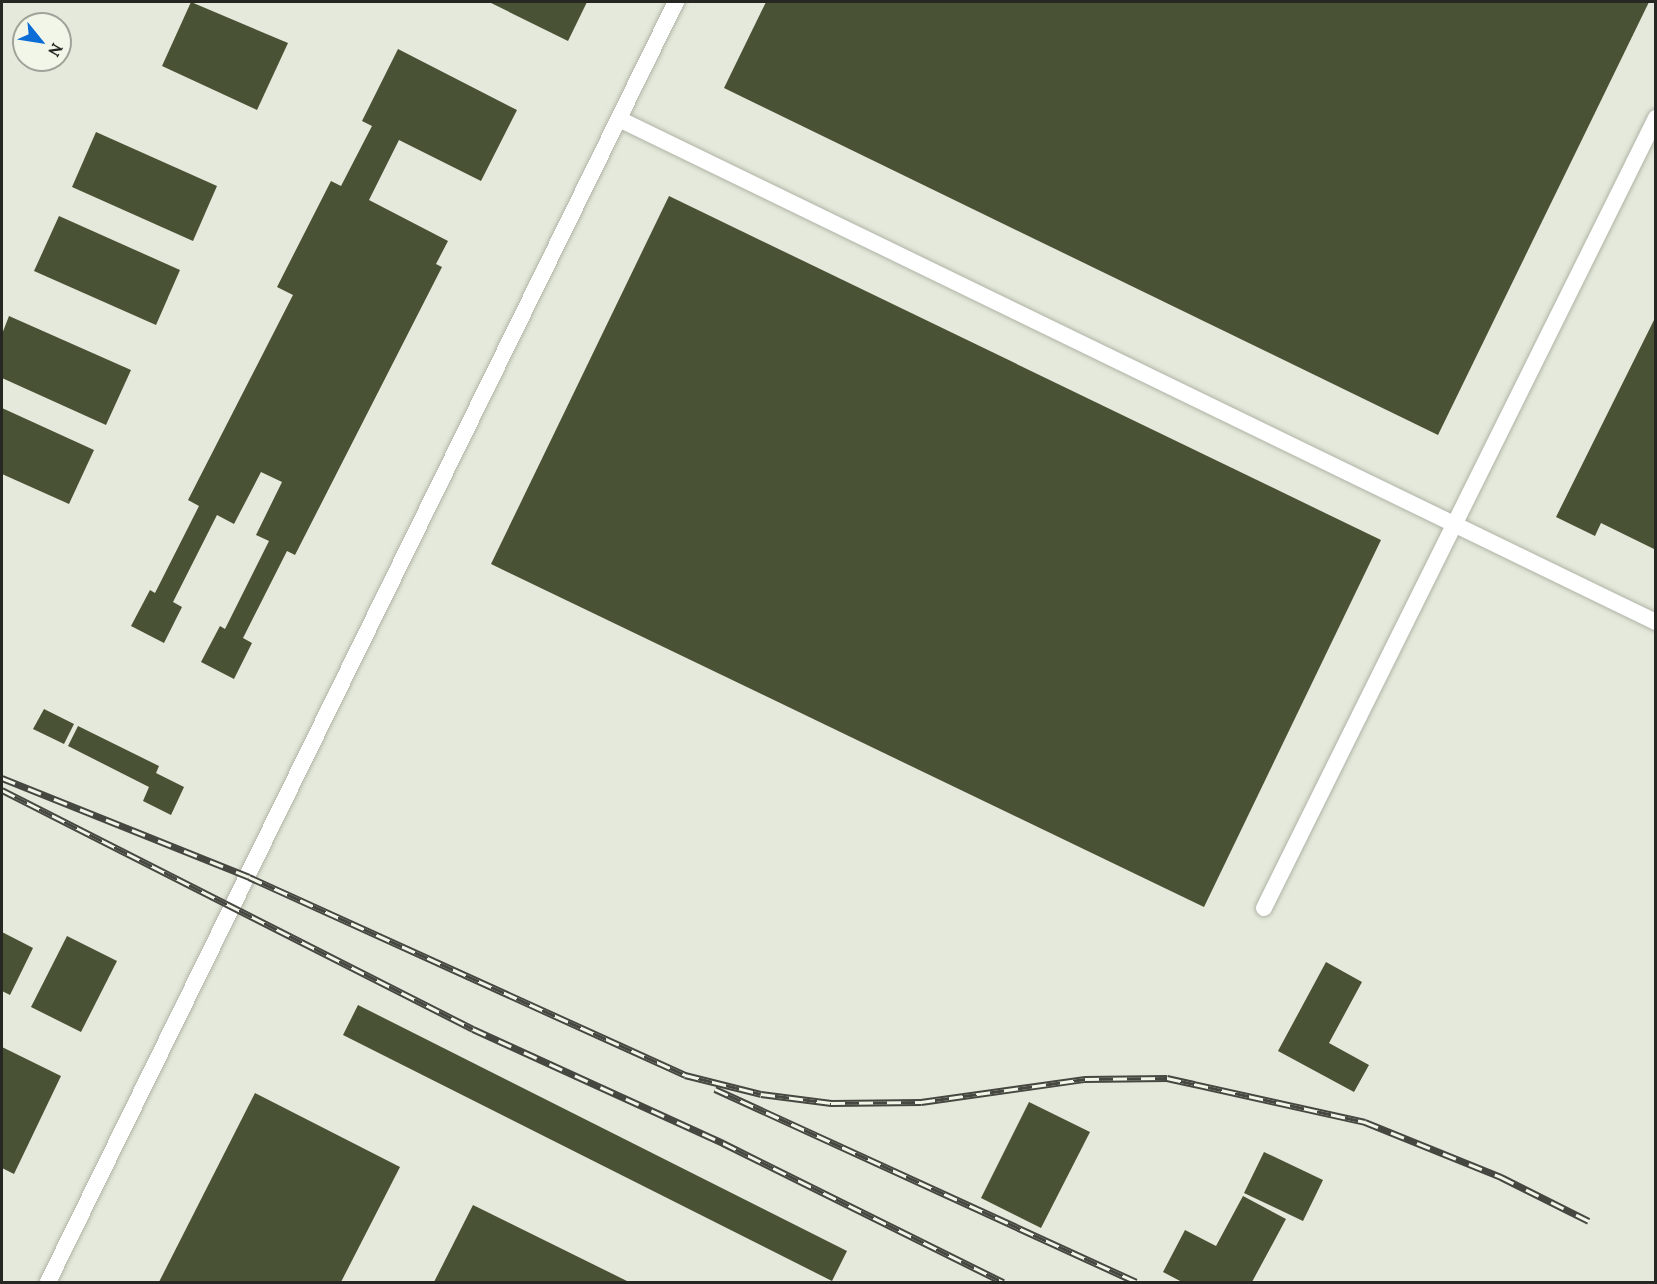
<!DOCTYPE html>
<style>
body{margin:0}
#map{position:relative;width:1657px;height:1284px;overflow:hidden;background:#e4e9db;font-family:Lora,serif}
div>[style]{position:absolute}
.building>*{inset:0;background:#495234}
.roads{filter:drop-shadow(0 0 2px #afb3a6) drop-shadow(0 0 2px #afb3a6)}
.lane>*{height:16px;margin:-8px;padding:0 8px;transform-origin:8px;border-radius:8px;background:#fff}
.rail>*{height:7px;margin-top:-3.5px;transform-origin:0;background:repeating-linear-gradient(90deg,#f2f6e8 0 14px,#464741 0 28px);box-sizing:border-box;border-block:2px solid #464741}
span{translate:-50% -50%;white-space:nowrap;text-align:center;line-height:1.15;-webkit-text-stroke:6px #f2f6e8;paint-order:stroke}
.frame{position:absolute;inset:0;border:3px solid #262722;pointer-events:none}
.north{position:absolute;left:12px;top:12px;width:60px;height:60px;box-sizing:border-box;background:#f2f6e8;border:2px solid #a0a399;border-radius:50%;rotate:120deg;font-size:16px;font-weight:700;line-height:24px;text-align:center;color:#262722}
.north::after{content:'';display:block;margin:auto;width:21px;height:27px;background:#0c6dd6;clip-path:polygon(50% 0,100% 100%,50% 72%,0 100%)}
</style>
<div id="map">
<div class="building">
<div style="clip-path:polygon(191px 2px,288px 43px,257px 110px,162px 66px)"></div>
<div style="clip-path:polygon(489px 2px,587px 2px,568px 41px)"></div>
<div style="clip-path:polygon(766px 2px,1649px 2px,1438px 435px,724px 88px)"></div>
<div style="clip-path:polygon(398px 49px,517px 110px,481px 181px,399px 140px,369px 200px,448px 241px,436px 264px,442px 267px,295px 555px,287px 551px,243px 638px,252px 643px,234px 679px,201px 662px,220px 626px,225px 629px,269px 541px,256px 535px,282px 482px,261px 472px,234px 524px,217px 515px,173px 602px,182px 607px,164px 643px,131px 626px,150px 590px,155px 593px,199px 506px,188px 500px,293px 295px,277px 287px,331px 181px,341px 186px,372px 126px,362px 121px)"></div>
<div style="clip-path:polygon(96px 132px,217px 186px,193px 241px,72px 187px)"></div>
<div style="clip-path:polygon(669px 196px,1381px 540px,1204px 907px,491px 564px)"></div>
<div style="clip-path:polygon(59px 216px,180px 270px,156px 325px,34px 271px)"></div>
<div style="clip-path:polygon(9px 316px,131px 370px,106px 425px,2px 378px,2px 334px)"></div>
<div style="clip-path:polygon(1656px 316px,1656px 550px,1601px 523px,1595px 536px,1556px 517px)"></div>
<div style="clip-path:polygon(2px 408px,94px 450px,69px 504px,2px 474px)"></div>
<div style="clip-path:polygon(44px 709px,74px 724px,64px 744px,33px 729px)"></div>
<div style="clip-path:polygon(78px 726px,159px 766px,156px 773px,184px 787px,171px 815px,143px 801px,149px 787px,68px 746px)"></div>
<div style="clip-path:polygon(2px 932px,33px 948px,10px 995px,2px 991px)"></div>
<div style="clip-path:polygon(67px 936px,117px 961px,81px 1032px,31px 1007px)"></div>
<div style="clip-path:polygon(1326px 962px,1362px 982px,1329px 1043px,1369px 1065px,1354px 1092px,1278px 1051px)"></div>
<div style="clip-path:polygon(358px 1005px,847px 1251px,832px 1281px,343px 1035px)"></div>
<div style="clip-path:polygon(2px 1047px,61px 1076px,14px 1174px,2px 1168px)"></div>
<div style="clip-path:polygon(255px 1093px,400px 1167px,341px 1282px,159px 1282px)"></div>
<div style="clip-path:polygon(1029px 1102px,1090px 1132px,1041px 1228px,981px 1198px)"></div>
<div style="clip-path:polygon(1264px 1152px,1323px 1180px,1303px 1221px,1244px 1193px)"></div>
<div style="clip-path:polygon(1243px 1196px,1286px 1219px,1252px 1282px,1182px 1282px,1163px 1272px,1185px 1230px,1216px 1246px)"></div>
<div style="clip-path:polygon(473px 1205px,629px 1282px,434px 1282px)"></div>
</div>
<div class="roads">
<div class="lane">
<div style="left:619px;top:119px;width:1153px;rotate:25.88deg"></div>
<div style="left:1264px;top:908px;width:882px;rotate:-63.61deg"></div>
<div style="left:48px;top:1282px;width:1426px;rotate:-63.87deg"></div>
</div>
</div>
<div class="rail">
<div style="left:2px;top:778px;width:266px;rotate:21.8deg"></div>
<div style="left:249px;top:877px;width:479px;rotate:24.4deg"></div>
<div style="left:685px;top:1075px;width:78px;rotate:14deg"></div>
<div style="left:761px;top:1094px;width:71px;rotate:7.3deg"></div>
<div style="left:831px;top:1103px;width:90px;rotate:-0.6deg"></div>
<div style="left:921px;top:1102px;width:166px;rotate:-8deg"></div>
<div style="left:1085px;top:1079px;width:82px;rotate:-0.7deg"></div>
<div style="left:1167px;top:1078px;width:203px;rotate:12.5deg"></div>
<div style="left:1365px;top:1122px;width:147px;rotate:22deg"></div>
<div style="left:1501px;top:1177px;width:98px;rotate:26.6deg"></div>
<div style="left:2px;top:790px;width:528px;rotate:26.9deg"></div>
<div style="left:473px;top:1029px;width:275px;rotate:24.5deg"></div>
<div style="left:723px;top:1143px;width:313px;rotate:26.4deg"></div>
<div style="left:715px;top:1089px;width:463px;rotate:24.6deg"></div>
</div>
<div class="frame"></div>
<div class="north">N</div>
</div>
